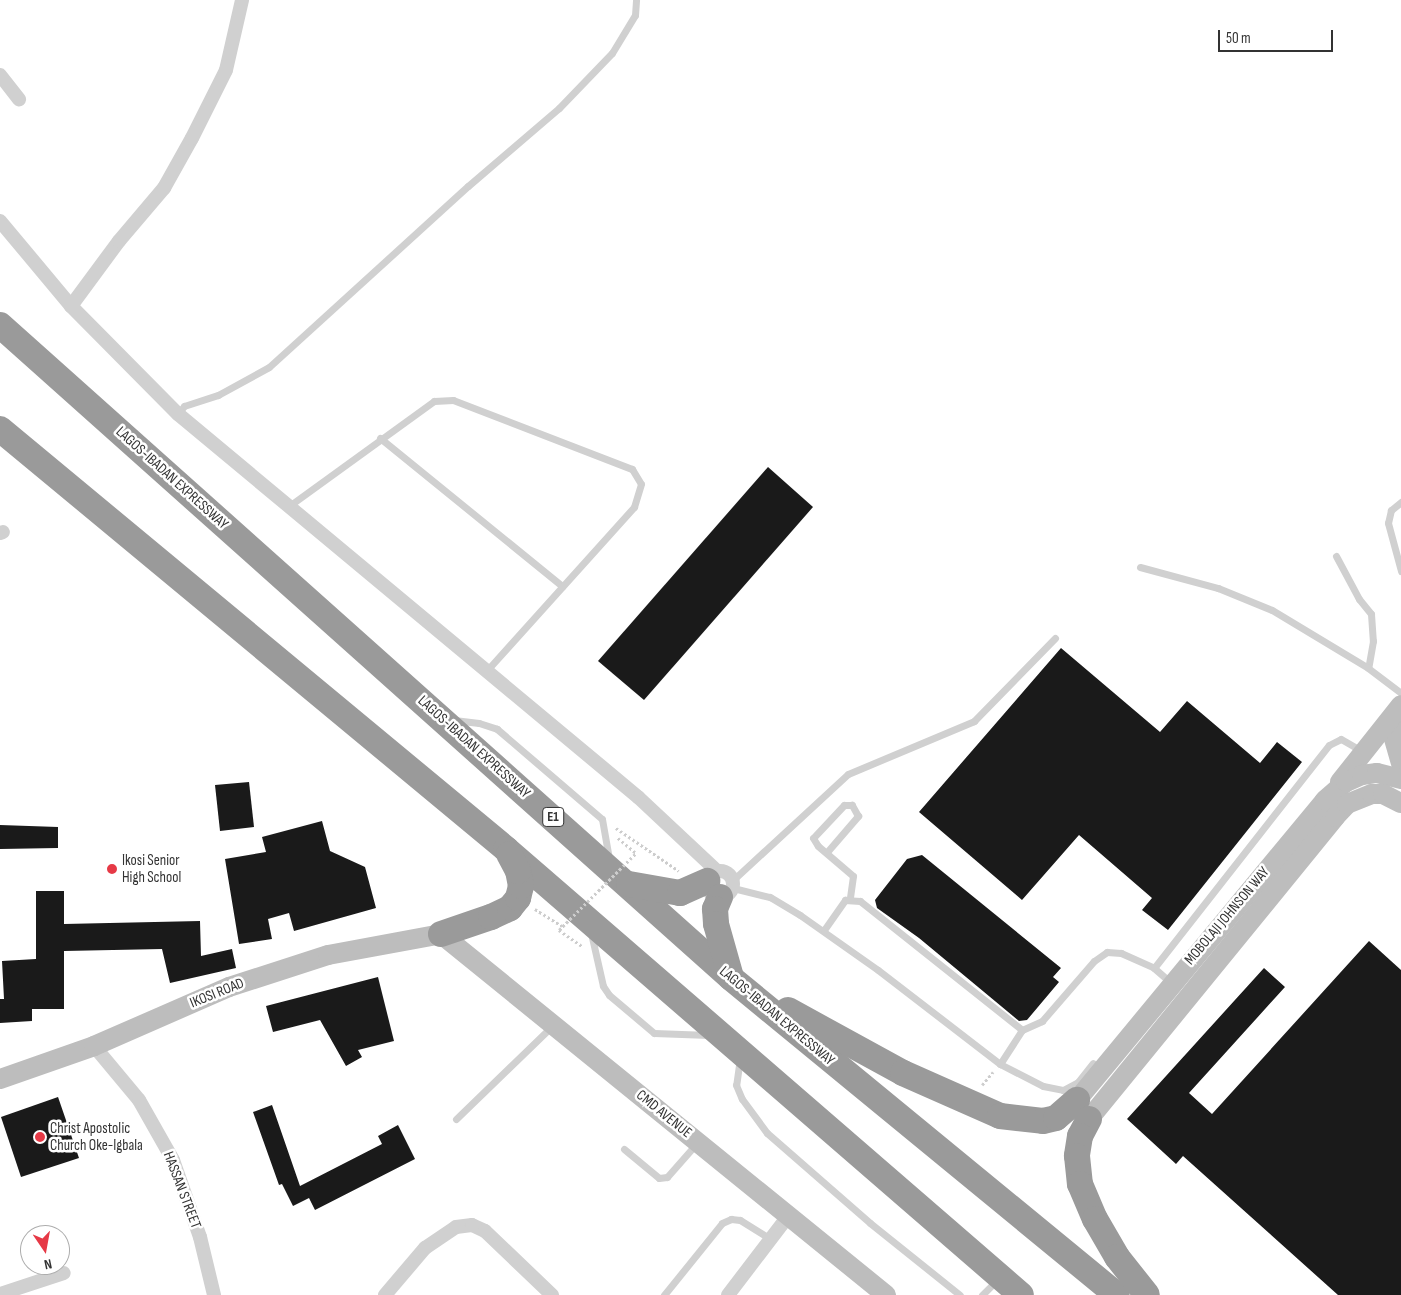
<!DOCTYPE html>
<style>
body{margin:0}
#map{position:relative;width:1401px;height:1295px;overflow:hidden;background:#fff;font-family:"Sofia Sans Condensed",sans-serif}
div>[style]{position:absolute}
.building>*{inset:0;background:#1a1a1a}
.path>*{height:2.5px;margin-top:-1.25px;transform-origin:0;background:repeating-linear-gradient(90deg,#cdcdcd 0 2.5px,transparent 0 5px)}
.lane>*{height:7px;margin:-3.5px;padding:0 3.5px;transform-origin:3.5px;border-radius:3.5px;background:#d0d0d0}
.street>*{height:14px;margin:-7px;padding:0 7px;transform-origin:7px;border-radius:7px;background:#d0d0d0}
.street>.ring{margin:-7px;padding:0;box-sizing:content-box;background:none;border:14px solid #d0d0d0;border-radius:50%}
.secondary>*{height:20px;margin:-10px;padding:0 10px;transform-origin:10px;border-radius:10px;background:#bdbdbd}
.highway>*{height:26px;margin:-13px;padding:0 13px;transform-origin:13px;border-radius:13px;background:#9a9a9a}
.path-bridge>*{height:2.5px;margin-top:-1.25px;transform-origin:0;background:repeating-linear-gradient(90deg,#cdcdcd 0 2.5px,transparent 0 5px)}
.dots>*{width:14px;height:14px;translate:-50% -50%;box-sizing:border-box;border:2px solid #fff;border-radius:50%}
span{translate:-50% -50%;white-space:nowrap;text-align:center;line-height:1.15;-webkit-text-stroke:5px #fff;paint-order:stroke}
.shield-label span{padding:1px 4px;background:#fff;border:1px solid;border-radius:4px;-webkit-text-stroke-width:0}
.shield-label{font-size:14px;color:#333;font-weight:700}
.street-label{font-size:15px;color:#333}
.poi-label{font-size:15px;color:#333}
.left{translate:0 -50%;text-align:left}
.north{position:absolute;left:20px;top:1225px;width:50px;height:50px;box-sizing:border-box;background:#fff;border:1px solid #adadad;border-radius:50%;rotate:168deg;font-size:14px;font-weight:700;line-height:20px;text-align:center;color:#333}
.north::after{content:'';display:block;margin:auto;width:18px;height:22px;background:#e63946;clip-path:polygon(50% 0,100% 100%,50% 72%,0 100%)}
.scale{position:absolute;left:1218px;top:30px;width:115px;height:22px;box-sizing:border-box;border:2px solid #333;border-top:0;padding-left:6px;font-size:15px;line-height:18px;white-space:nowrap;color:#333;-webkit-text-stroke:4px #fff;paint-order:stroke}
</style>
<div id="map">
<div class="building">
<div style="clip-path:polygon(768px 467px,813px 507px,644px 700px,598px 661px)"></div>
<div style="clip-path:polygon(1061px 648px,1160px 732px,1187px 701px,1260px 763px,1277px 742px,1302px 762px,1168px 930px,1142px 910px,1152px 898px,1079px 835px,1022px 900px,919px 812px)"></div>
<div style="clip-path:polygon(249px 782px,254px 827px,220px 831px,215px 785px)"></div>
<div style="clip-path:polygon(322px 821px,330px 851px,365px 867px,376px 908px,294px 931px,289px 913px,268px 919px,272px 939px,239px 944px,225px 859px,266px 852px,262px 837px)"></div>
<div style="clip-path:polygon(0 825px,58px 827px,58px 848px,0 849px)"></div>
<div style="clip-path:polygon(922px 855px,1061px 968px,1053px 977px,1059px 982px,1027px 1020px,1019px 1021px,919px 938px,877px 908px,875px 900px,907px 859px)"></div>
<div style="clip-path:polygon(36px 891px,64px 891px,64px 924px,200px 921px,201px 956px,232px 949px,236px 968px,170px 983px,162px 949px,64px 951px,64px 1009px,32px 1009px,32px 1021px,0 1023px,0 999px,4px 999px,2px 961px,36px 959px)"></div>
<div style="clip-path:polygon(1369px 941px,1401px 970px,1401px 1295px,1338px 1295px,1183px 1156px,1176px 1164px,1127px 1119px,1264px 968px,1285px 987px,1189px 1093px,1212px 1114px)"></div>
<div style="clip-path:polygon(378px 977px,394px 1041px,358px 1050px,362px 1057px,346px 1066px,320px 1020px,273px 1032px,266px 1006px)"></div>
<div style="clip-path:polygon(58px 1097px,79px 1158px,21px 1177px,1px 1117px)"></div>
<div style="clip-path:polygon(272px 1105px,300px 1186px,382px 1144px,378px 1136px,398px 1125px,415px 1159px,315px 1210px,309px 1198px,293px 1206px,282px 1184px,279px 1185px,253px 1112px)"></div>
</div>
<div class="path">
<div style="left:616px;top:828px;width:76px;rotate:34.3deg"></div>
<div style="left:618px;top:838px;width:23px;rotate:40deg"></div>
<div style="left:535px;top:909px;width:32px;rotate:32deg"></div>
<div style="left:559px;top:930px;width:28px;rotate:35deg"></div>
<div style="left:982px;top:1085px;width:17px;rotate:-50deg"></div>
</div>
<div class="lane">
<div style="left:178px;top:414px;width:10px;rotate:-53deg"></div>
<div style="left:184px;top:406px;width:36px;rotate:-18deg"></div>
<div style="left:218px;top:395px;width:58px;rotate:-28.8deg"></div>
<div style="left:269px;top:367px;width:269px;rotate:-42.3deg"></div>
<div style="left:468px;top:186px;width:120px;rotate:-40.6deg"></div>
<div style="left:559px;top:108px;width:76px;rotate:-46.1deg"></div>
<div style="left:612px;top:53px;width:44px;rotate:-58.8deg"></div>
<div style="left:635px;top:15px;width:15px;rotate:-86deg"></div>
<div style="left:380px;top:438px;width:235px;rotate:39.1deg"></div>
<div style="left:1401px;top:502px;width:13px;rotate:141deg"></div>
<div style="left:1391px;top:510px;width:13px;rotate:103deg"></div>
<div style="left:1388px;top:523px;width:50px;rotate:74.8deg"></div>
<div style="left:289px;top:506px;width:179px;rotate:-35.9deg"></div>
<div style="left:434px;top:401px;width:19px;rotate:-3deg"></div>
<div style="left:453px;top:400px;width:192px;rotate:21.1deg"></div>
<div style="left:632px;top:469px;width:17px;rotate:59deg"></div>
<div style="left:641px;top:484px;width:24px;rotate:107deg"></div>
<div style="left:634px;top:507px;width:219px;rotate:132deg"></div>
<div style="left:1336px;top:556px;width:49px;rotate:61.9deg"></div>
<div style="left:1359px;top:599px;width:19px;rotate:51deg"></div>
<div style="left:1371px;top:614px;width:27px;rotate:86deg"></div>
<div style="left:1373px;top:641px;width:27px;rotate:100deg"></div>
<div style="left:1140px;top:567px;width:81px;rotate:15.1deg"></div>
<div style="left:1218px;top:588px;width:58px;rotate:22.2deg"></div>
<div style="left:1272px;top:610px;width:112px;rotate:31.1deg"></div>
<div style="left:1368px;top:668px;width:41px;rotate:37.1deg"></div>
<div style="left:454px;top:720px;width:25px;rotate:7deg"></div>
<div style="left:479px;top:723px;width:19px;rotate:18deg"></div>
<div style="left:497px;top:729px;width:138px;rotate:40.6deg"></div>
<div style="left:602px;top:819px;width:40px;rotate:80deg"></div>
<div style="left:827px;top:852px;width:48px;rotate:-49.3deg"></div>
<div style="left:858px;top:816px;width:13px;rotate:-119deg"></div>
<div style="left:852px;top:805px;width:8px;rotate:180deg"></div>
<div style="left:844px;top:805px;width:45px;rotate:133.2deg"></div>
<div style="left:813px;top:838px;width:9px;rotate:58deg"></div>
<div style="left:818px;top:846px;width:46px;rotate:40.6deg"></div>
<div style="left:853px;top:876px;width:22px;rotate:98deg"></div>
<div style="left:733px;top:880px;width:156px;rotate:-42.7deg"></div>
<div style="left:848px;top:774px;width:137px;rotate:-22.8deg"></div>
<div style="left:974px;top:721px;width:116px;rotate:-45.7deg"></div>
<div style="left:733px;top:888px;width:38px;rotate:14deg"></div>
<div style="left:770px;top:897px;width:35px;rotate:31deg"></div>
<div style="left:800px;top:915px;width:95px;rotate:35.2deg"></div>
<div style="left:878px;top:970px;width:154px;rotate:37.6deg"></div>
<div style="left:1000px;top:1064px;width:48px;rotate:27.1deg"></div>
<div style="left:1043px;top:1086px;width:20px;rotate:11deg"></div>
<div style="left:1063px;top:1090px;width:17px;rotate:-28deg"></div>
<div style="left:1078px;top:1082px;width:24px;rotate:-52deg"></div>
<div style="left:824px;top:930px;width:37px;rotate:-55deg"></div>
<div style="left:845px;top:900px;width:15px;rotate:4deg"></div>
<div style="left:860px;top:901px;width:207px;rotate:38.5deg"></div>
<div style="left:1022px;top:1030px;width:22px;rotate:-24deg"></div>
<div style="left:1042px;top:1021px;width:79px;rotate:-49.1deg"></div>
<div style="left:1094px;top:961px;width:16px;rotate:-35deg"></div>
<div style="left:1107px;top:952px;width:14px;rotate:4deg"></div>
<div style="left:1121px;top:953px;width:36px;rotate:24deg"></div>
<div style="left:1154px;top:968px;width:23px;rotate:41deg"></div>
<div style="left:591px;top:933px;width:54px;rotate:77.2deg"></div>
<div style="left:603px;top:986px;width:11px;rotate:56deg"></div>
<div style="left:609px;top:995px;width:59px;rotate:40.2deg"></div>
<div style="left:654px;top:1033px;width:55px;rotate:2.1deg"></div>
<div style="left:1154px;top:968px;width:283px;rotate:-51.9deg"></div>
<div style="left:1329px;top:745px;width:13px;rotate:-27deg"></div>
<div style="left:1341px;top:739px;width:24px;rotate:30deg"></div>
<div style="left:740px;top:1058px;width:27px;rotate:98deg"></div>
<div style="left:736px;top:1085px;width:15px;rotate:67deg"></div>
<div style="left:742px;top:1099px;width:42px;rotate:53.7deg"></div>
<div style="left:767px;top:1133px;width:137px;rotate:41.1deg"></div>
<div style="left:870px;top:1223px;width:115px;rotate:38.7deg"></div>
<div style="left:1000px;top:1064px;width:40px;rotate:-57.1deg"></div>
<div style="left:456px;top:1119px;width:132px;rotate:-44.1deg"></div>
<div style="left:624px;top:1149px;width:45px;rotate:39.6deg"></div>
<div style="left:659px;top:1178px;width:8px;rotate:-7deg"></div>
<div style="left:667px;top:1177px;width:44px;rotate:-48.7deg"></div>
<div style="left:664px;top:1295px;width:92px;rotate:-51.1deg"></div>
<div style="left:722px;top:1223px;width:10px;rotate:-24deg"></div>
<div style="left:731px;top:1219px;width:9px;rotate:6deg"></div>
<div style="left:740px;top:1220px;width:36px;rotate:32deg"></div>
<div style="left:982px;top:1295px;width:20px;rotate:-45deg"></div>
</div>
<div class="street">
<div style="left:0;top:75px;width:31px;rotate:52deg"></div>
<div style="left:0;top:221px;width:111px;rotate:50.1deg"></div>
<div style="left:71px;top:306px;width:152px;rotate:45.3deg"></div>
<div style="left:178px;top:414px;width:599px;rotate:39.78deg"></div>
<div style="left:638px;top:797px;width:108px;rotate:43.1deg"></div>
<div style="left:71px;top:306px;width:81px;rotate:-53.6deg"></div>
<div style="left:119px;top:241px;width:70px;rotate:-49.7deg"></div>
<div style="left:164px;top:188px;width:57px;rotate:-60.8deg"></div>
<div style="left:192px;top:138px;width:76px;rotate:-63.4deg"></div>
<div style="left:226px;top:70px;width:72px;rotate:-77.1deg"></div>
<div style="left:0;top:533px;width:3px;rotate:-18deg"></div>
<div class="ring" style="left:707px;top:871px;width:12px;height:12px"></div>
<div style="left:94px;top:1046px;width:70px;rotate:50.2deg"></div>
<div style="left:139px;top:1100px;width:69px;rotate:60.5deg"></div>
<div style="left:173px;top:1160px;width:82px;rotate:70.7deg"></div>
<div style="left:200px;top:1237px;width:60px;rotate:76.4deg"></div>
<div style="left:0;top:1294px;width:67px;rotate:-18.2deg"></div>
<div style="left:385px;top:1295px;width:62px;rotate:-49.6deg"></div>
<div style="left:425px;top:1248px;width:37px;rotate:-34deg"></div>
<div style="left:456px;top:1227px;width:16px;rotate:-7deg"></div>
<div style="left:472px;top:1225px;width:14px;rotate:25deg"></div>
<div style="left:485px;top:1231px;width:93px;rotate:43.7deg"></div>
<div style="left:728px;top:1295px;width:101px;rotate:-52.7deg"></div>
</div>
<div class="secondary">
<div style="left:1394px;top:718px;width:14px;rotate:98deg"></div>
<div style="left:1392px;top:732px;width:33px;rotate:74deg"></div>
<div style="left:1340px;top:782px;width:98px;rotate:-51.6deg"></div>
<div style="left:0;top:1079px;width:100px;rotate:-19.3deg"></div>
<div style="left:94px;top:1046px;width:147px;rotate:-23.6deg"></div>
<div style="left:229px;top:987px;width:104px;rotate:-17.9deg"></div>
<div style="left:328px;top:955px;width:115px;rotate:-10.5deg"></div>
<div style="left:441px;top:934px;width:573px;rotate:39.05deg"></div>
<div style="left:1077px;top:1100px;width:389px;rotate:-50.4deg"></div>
<div style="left:1325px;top:800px;width:28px;rotate:-41deg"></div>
<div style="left:1346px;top:782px;width:17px;rotate:-24deg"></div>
<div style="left:1362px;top:775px;width:15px;rotate:-8deg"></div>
<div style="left:1377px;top:773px;width:25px;rotate:14deg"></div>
<div style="left:1089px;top:1119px;width:390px;rotate:-50.8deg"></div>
<div style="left:1335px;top:817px;width:18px;rotate:-47deg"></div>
<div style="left:1347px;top:804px;width:27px;rotate:-22deg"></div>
<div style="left:1372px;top:794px;width:11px"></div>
<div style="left:1383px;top:794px;width:20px;rotate:27deg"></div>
</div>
<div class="highway">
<div style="left:0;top:325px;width:980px;rotate:41.77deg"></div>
<div style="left:731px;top:978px;width:499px;rotate:39.4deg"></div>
<div style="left:0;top:429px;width:658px;rotate:39.69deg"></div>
<div style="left:506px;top:849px;width:681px;rotate:40.89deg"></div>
<div style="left:629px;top:884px;width:52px;rotate:10deg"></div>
<div style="left:680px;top:893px;width:30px;rotate:-24deg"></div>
<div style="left:720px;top:897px;width:13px;rotate:113deg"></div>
<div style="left:715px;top:909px;width:15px;rotate:86deg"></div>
<div style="left:716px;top:924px;width:55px;rotate:74.2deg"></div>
<div style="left:441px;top:934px;width:53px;rotate:-18.8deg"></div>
<div style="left:491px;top:917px;width:21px;rotate:-25deg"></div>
<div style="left:510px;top:908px;width:13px;rotate:-51deg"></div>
<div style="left:518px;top:898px;width:12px;rotate:-76deg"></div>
<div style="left:521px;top:886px;width:15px;rotate:-101deg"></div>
<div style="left:518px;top:871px;width:19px;rotate:-118deg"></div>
<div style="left:788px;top:1010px;width:131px;rotate:28.7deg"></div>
<div style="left:903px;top:1073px;width:106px;rotate:23.9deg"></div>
<div style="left:1000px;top:1116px;width:43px;rotate:6.6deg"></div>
<div style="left:1043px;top:1121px;width:13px;rotate:-13deg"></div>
<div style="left:1056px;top:1118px;width:28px;rotate:-41deg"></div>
<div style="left:1089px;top:1119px;width:19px;rotate:118deg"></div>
<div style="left:1080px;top:1136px;width:20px;rotate:99deg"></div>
<div style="left:1077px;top:1156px;width:28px;rotate:84deg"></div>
<div style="left:1080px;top:1184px;width:38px;rotate:67deg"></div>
<div style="left:1095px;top:1219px;width:44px;rotate:59.9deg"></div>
<div style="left:1117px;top:1257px;width:48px;rotate:51.7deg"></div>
</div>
<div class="path-bridge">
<div style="left:559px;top:930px;width:109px;rotate:-45deg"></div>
</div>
<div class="dots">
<div style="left:112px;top:869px;background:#e63946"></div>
<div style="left:40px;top:1137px;background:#e63946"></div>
</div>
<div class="shield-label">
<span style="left:553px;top:817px">E1</span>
</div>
<div class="street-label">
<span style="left:172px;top:478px;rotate:42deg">LAGOS-IBADAN EXPRESSWAY</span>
<span style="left:474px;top:747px;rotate:42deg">LAGOS-IBADAN EXPRESSWAY</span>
<span style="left:1227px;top:916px;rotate:-50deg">MOBOLAJI JOHNSON WAY</span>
<span style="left:217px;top:993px;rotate:-22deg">IKOSI ROAD</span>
<span style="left:777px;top:1016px;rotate:40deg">LAGOS-IBADAN EXPRESSWAY</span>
<span style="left:664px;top:1114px;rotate:39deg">CMD AVENUE</span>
<span style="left:182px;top:1190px;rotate:69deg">HASSAN STREET</span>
</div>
<div class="poi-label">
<span class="left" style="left:122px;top:869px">Ikosi Senior<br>High School</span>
<span class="left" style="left:50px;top:1137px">Christ Apostolic<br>Church Oke-Igbala</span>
</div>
<div class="north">N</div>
<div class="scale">50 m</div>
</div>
